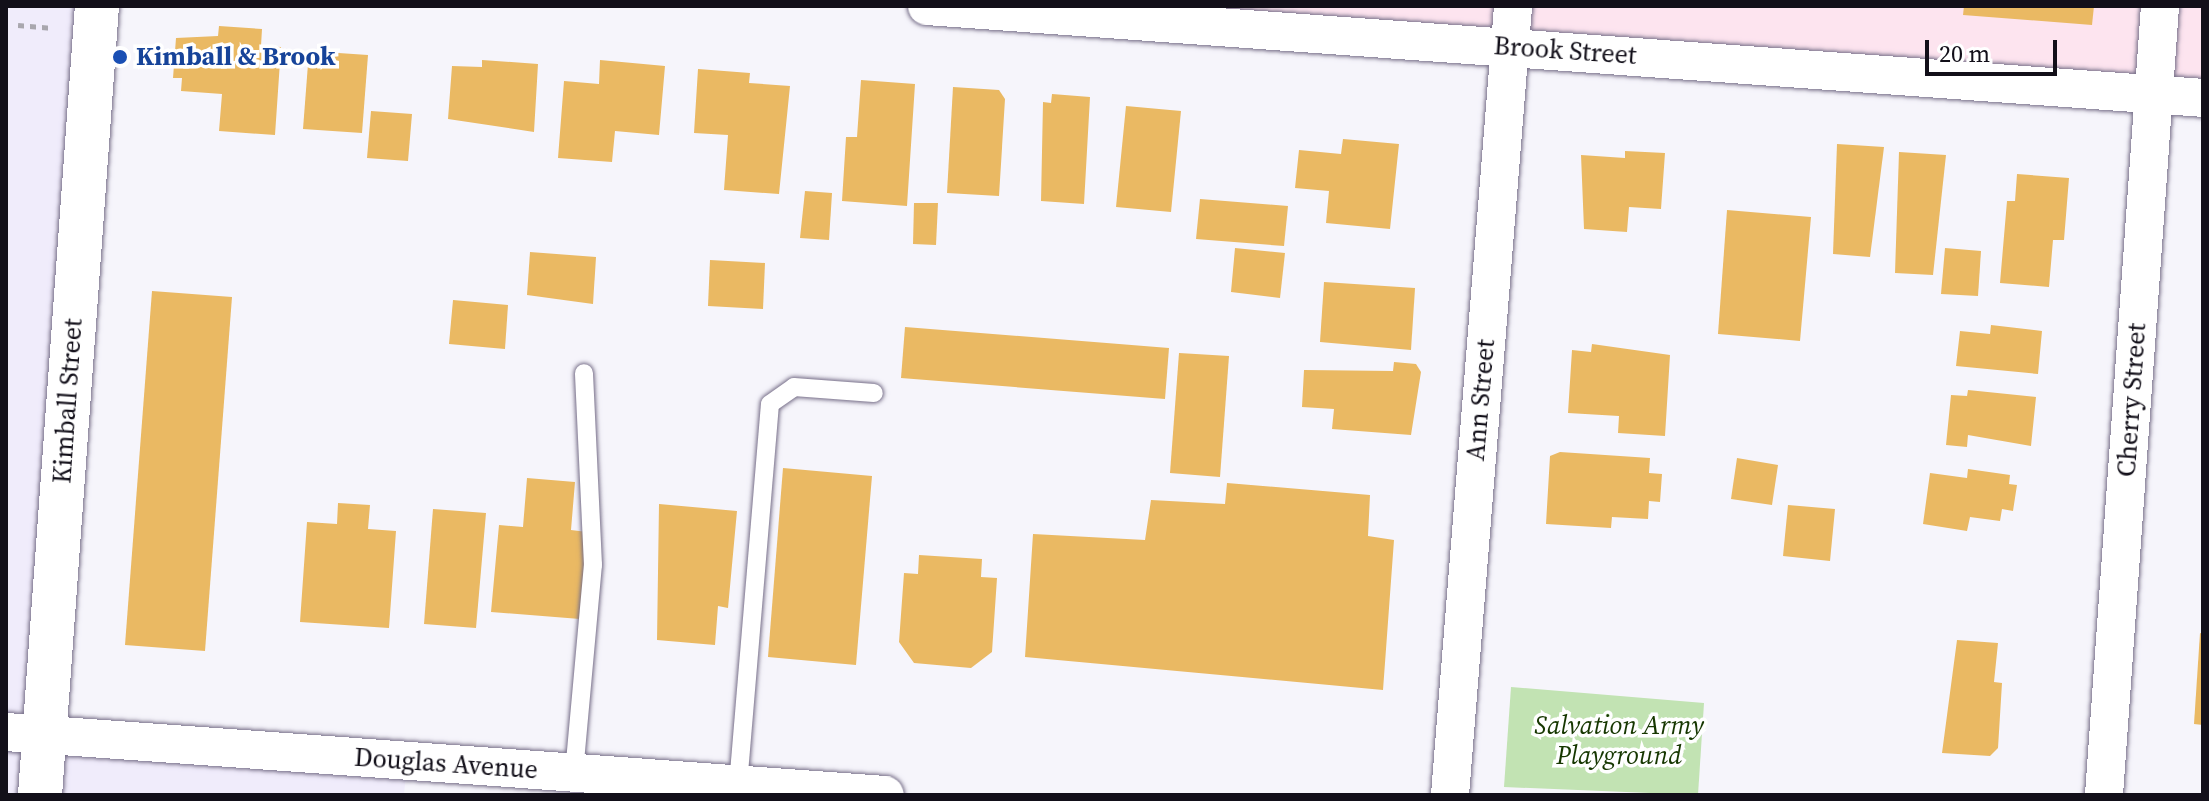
<!DOCTYPE html>
<style>
body{margin:0}
#map{position:relative;width:2209px;height:801px;overflow:hidden;background:#f6f5fb;font-family:"Source Serif 4",serif}
div>[style]{position:absolute}
.built>*{inset:0;background:#f0ecfb}
.industrial>*{inset:0;background:#fde4ef}
.green>*{inset:0;background:#c2e3b3}
.building>*{inset:0;background:#eab963}
.path>*{height:5px;margin-top:-2.5px;transform-origin:0;background:repeating-linear-gradient(90deg,#a9a7ae 0 6px,transparent 0 12px)}
.roads{filter:drop-shadow(0 0 2px #776f89) drop-shadow(0 0 2px #776f89)}
.service>*{height:18px;margin:-9px;padding:0 9px;transform-origin:9px;border-radius:9px;background:#fff}
.minor>*{height:38px;margin:-19px;padding:0 19px;transform-origin:19px;border-radius:19px;background:#fff}
.secondary>*{height:44px;margin:-22px;padding:0 22px;transform-origin:22px;border-radius:22px;background:#fff}
.dots>*{width:22px;height:22px;translate:-50% -50%;box-sizing:border-box;border:4px solid #fff;border-radius:50%}
span{translate:-50% -50%;white-space:nowrap;text-align:center;line-height:1.15;-webkit-text-stroke:7px #fff;paint-order:stroke}
.street-label{font-size:26px;color:#120f19}
.transit-label{font-size:26px;color:#164399;font-weight:700}
.left{translate:0 -50%;text-align:left}
.park-label{font-size:26px;color:#163700;font-style:italic}
.frame{position:absolute;inset:0;border:8px solid #120f19;pointer-events:none}
.scale{position:absolute;left:1925px;top:40px;width:132px;height:36px;box-sizing:border-box;border:4px solid #120f19;border-top:0;padding-left:10px;font-size:24px;line-height:28px;white-space:nowrap;color:#120f19;-webkit-text-stroke:6px #fff;paint-order:stroke}
</style>
<div id="map">
<div class="built">
<div style="clip-path:polygon(6px 6px,97px 6px,45px 735px,408px 749px,404px 795px,6px 795px)"></div>
</div>
<div class="industrial">
<div style="clip-path:polygon(924px 6px,2203px 6px,2203px 97px)"></div>
</div>
<div class="green">
<div style="clip-path:polygon(1511px 687px,1704px 703px,1698px 795px,1504px 787px)"></div>
</div>
<div class="building">
<div style="clip-path:polygon(1964px 6px,2094px 6px,2092px 25px,1963px 15px)"></div>
<div style="clip-path:polygon(219px 26px,262px 29px,261px 46px,281px 47px,275px 135px,219px 131px,222px 94px,181px 91px,182px 78px,173px 78px,176px 38px,218px 36px)"></div>
<div style="clip-path:polygon(309px 51px,368px 55px,362px 133px,303px 129px)"></div>
<div style="clip-path:polygon(482px 60px,538px 64px,534px 132px,448px 119px,452px 66px,482px 67px)"></div>
<div style="clip-path:polygon(600px 60px,665px 66px,659px 135px,615px 131px,612px 162px,558px 158px,564px 81px,599px 84px)"></div>
<div style="clip-path:polygon(698px 69px,750px 73px,749px 83px,790px 86px,779px 194px,724px 190px,728px 135px,694px 133px)"></div>
<div style="clip-path:polygon(861px 80px,915px 84px,907px 206px,842px 201px,846px 137px,857px 137px)"></div>
<div style="clip-path:polygon(953px 87px,999px 90px,1005px 99px,999px 196px,947px 193px)"></div>
<div style="clip-path:polygon(1052px 94px,1090px 97px,1084px 204px,1041px 201px,1043px 102px,1051px 103px)"></div>
<div style="clip-path:polygon(1126px 106px,1181px 111px,1171px 212px,1116px 207px)"></div>
<div style="clip-path:polygon(371px 111px,412px 114px,408px 161px,367px 158px)"></div>
<div style="clip-path:polygon(1343px 139px,1399px 144px,1390px 229px,1326px 223px,1329px 191px,1295px 188px,1299px 150px,1341px 154px)"></div>
<div style="clip-path:polygon(1837px 144px,1884px 147px,1870px 257px,1833px 254px)"></div>
<div style="clip-path:polygon(1625px 151px,1665px 153px,1661px 209px,1629px 207px,1627px 232px,1584px 229px,1581px 155px,1625px 158px)"></div>
<div style="clip-path:polygon(1899px 152px,1946px 155px,1933px 275px,1895px 273px)"></div>
<div style="clip-path:polygon(2017px 174px,2069px 178px,2064px 240px,2053px 240px,2049px 287px,2000px 283px,2007px 201px,2015px 201px)"></div>
<div style="clip-path:polygon(805px 191px,832px 193px,829px 240px,800px 238px)"></div>
<div style="clip-path:polygon(1200px 199px,1288px 206px,1284px 246px,1196px 239px)"></div>
<div style="clip-path:polygon(914px 203px,938px 203px,936px 245px,913px 244px)"></div>
<div style="clip-path:polygon(1727px 210px,1811px 217px,1800px 341px,1718px 334px)"></div>
<div style="clip-path:polygon(1235px 248px,1285px 253px,1280px 298px,1231px 292px)"></div>
<div style="clip-path:polygon(1945px 248px,1981px 251px,1978px 296px,1941px 294px)"></div>
<div style="clip-path:polygon(530px 252px,596px 257px,593px 304px,527px 295px)"></div>
<div style="clip-path:polygon(710px 260px,765px 263px,763px 309px,708px 306px)"></div>
<div style="clip-path:polygon(1324px 282px,1415px 288px,1411px 350px,1320px 342px)"></div>
<div style="clip-path:polygon(152px 291px,232px 297px,205px 651px,125px 645px)"></div>
<div style="clip-path:polygon(453px 300px,508px 305px,505px 349px,449px 344px)"></div>
<div style="clip-path:polygon(1991px 325px,2042px 331px,2038px 374px,1956px 366px,1960px 331px,1990px 334px)"></div>
<div style="clip-path:polygon(905px 327px,1169px 348px,1165px 399px,901px 378px)"></div>
<div style="clip-path:polygon(1592px 344px,1670px 355px,1665px 436px,1618px 433px,1619px 416px,1568px 413px,1572px 350px,1591px 352px)"></div>
<div style="clip-path:polygon(1179px 353px,1229px 356px,1220px 477px,1170px 473px)"></div>
<div style="clip-path:polygon(1394px 362px,1416px 364px,1421px 372px,1411px 435px,1332px 429px,1334px 409px,1302px 407px,1304px 370px,1393px 371px)"></div>
<div style="clip-path:polygon(1968px 390px,2036px 397px,2031px 446px,1968px 435px,1967px 447px,1946px 445px,1951px 395px,1967px 396px)"></div>
<div style="clip-path:polygon(1560px 452px,1650px 458px,1649px 473px,1662px 474px,1660px 502px,1649px 501px,1648px 519px,1612px 517px,1611px 528px,1546px 524px,1550px 456px)"></div>
<div style="clip-path:polygon(1737px 458px,1778px 465px,1772px 505px,1731px 499px)"></div>
<div style="clip-path:polygon(783px 468px,872px 476px,856px 665px,768px 657px)"></div>
<div style="clip-path:polygon(1968px 469px,2010px 475px,2009px 484px,2017px 485px,2013px 511px,2002px 509px,2000px 521px,1970px 517px,1967px 531px,1923px 524px,1930px 473px,1967px 478px)"></div>
<div style="clip-path:polygon(527px 478px,575px 482px,571px 530px,587px 532px,580px 619px,491px 612px,499px 525px,523px 527px)"></div>
<div style="clip-path:polygon(1227px 483px,1370px 495px,1368px 536px,1394px 540px,1383px 690px,1025px 657px,1033px 534px,1145px 540px,1151px 500px,1225px 504px)"></div>
<div style="clip-path:polygon(338px 503px,370px 505px,368px 529px,396px 531px,389px 628px,300px 622px,307px 522px,337px 524px)"></div>
<div style="clip-path:polygon(659px 504px,737px 511px,728px 608px,718px 606px,715px 645px,657px 640px)"></div>
<div style="clip-path:polygon(1788px 505px,1835px 509px,1830px 561px,1783px 556px)"></div>
<div style="clip-path:polygon(433px 509px,486px 513px,476px 628px,424px 624px)"></div>
<div style="clip-path:polygon(919px 555px,982px 559px,981px 577px,997px 578px,992px 652px,971px 668px,914px 663px,899px 642px,904px 573px,918px 574px)"></div>
<div style="clip-path:polygon(2200px 633px,2203px 634px,2203px 725px,2194px 724px)"></div>
<div style="clip-path:polygon(1957px 640px,1998px 643px,1994px 682px,2002px 683px,1998px 748px,1990px 756px,1942px 753px)"></div>
</div>
<div class="path">
<div style="left:18px;top:25px;width:32px;rotate:5deg"></div>
</div>
<div class="roads">
<div class="service">
<div style="left:574px;top:773px;width:209px;rotate:-84.8deg"></div>
<div style="left:593px;top:565px;width:192px;rotate:-92.7deg"></div>
<div style="left:738px;top:785px;width:382px;rotate:-85.2deg"></div>
<div style="left:770px;top:404px;width:29px;rotate:-35deg"></div>
<div style="left:794px;top:387px;width:80px;rotate:4.3deg"></div>
</div>
<div class="minor">
<div style="left:927px;top:6px;width:1279px;rotate:4.12deg"></div>
<div style="left:6px;top:732px;width:881px;rotate:4.1deg"></div>
<div style="left:1450px;top:795px;width:792px;rotate:-85.43deg"></div>
<div style="left:2104px;top:795px;width:791px;rotate:-85.94deg"></div>
</div>
<div class="secondary">
<div style="left:40px;top:795px;width:791px;rotate:-85.87deg"></div>
</div>
</div>
<div class="dots">
<div style="left:120px;top:57px;background:#1a4fb4"></div>
</div>
<div class="street-label">
<span style="left:1565px;top:51px;rotate:4deg">Brook Street</span>
<span style="left:1481px;top:400px;rotate:-85deg">Ann Street</span>
<span style="left:2132px;top:400px;rotate:-86deg">Cherry Street</span>
<span style="left:68px;top:401px;rotate:-86deg">Kimball Street</span>
<span style="left:446px;top:764px;rotate:4deg">Douglas Avenue</span>
</div>
<div class="transit-label">
<span class="left" style="left:136px;top:57px">Kimball &amp; Brook</span>
</div>
<div class="park-label">
<span style="left:1619px;top:741px">Salvation Army<br>Playground</span>
</div>
<div class="frame"></div>
<div class="scale">20 m</div>
</div>
